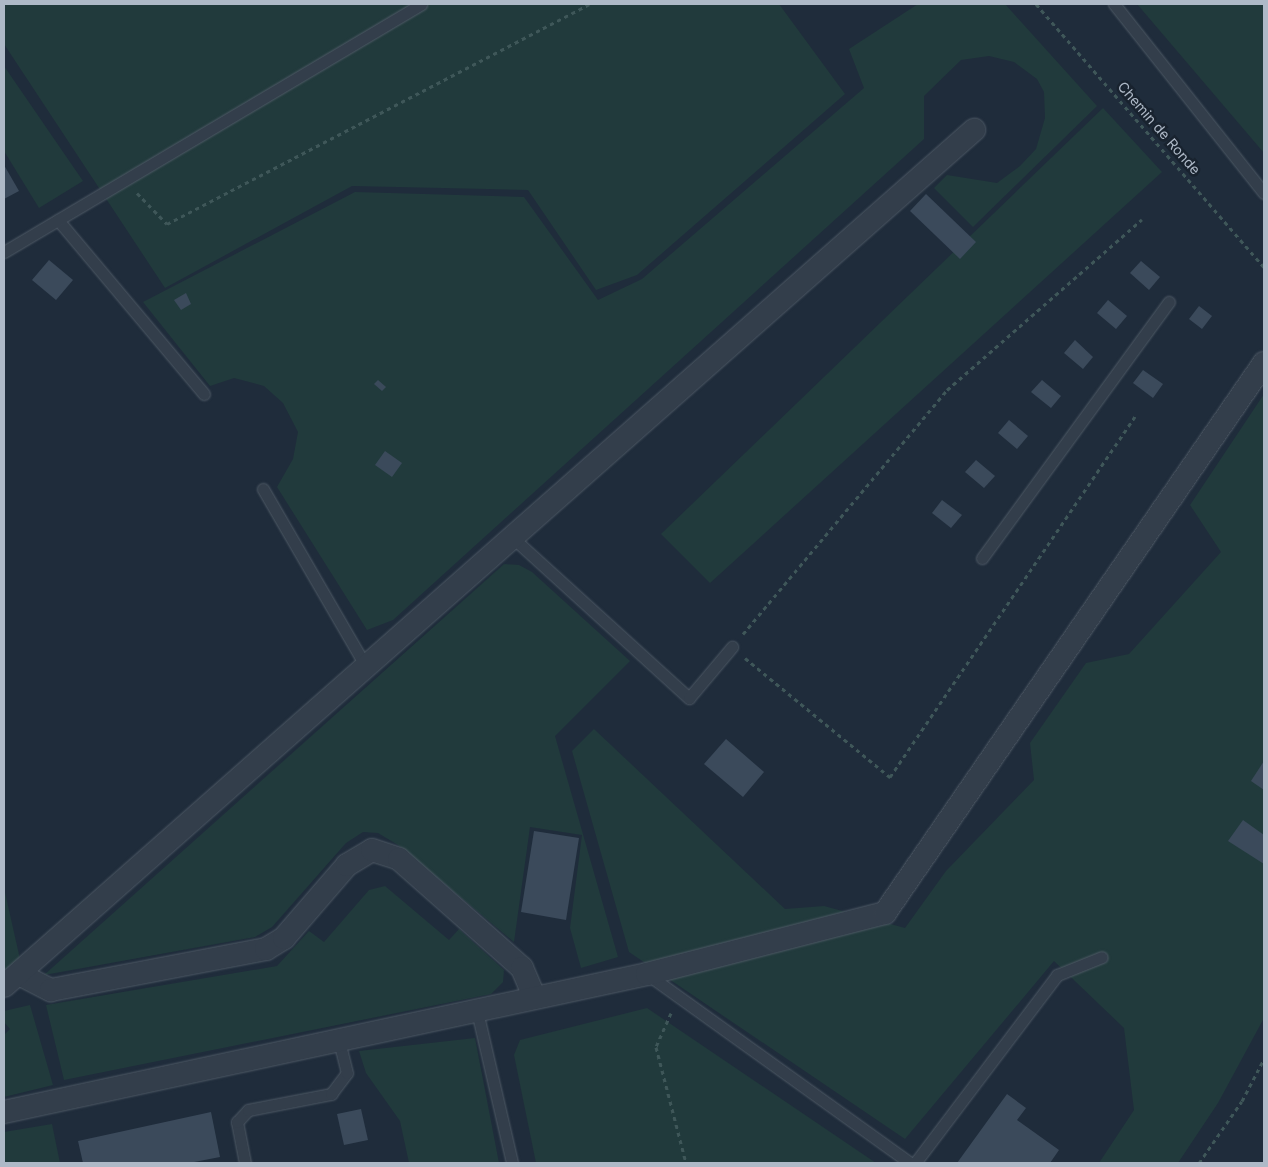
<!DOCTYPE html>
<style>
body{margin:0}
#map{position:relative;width:1268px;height:1167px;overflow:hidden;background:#1f2c3b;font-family:Inter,sans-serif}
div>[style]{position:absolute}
.green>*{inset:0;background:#213a3c}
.building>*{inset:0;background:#3b4a5b}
.path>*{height:3px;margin-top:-1.5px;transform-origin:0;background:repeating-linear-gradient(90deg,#3f5759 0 4px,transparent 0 8px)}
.roads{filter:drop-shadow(0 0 1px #4e5965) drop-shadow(0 0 1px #4e5965)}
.lane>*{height:11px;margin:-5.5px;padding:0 5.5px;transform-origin:5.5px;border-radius:5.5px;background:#333e4b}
.street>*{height:22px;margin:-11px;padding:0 11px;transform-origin:11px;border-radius:11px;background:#333e4b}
span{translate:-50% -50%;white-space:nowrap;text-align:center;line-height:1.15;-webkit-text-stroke:5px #19232f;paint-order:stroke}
.street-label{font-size:14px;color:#aeb9c7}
.frame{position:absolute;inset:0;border:5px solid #aeb9c7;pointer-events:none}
</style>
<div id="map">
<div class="green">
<div style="clip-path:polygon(4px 4px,779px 4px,845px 94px,637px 275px,596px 290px,528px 190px,352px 186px,165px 288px,4px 44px)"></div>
<div style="clip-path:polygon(918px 4px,1005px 4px,1097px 106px,973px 227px,934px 188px,947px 175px,997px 183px,1020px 166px,1036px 149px,1045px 118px,1044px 92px,1037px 79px,1014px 62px,989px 56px,961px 60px,924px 96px,924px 139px,393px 620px,367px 630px,277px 487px,293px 459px,298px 432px,283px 403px,264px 386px,234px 378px,210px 386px,143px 302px,355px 192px,524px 197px,598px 300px,642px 279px,864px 88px,849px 49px)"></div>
<div style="clip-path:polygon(1137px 4px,1264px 4px,1264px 153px)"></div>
<div style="clip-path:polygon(4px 66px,83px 181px,39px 208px,4px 151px)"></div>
<div style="clip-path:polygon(1103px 108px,1162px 172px,710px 583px,661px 534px)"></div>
<div style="clip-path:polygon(1264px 394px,1264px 1018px,1218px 1103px,1178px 1163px,1099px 1163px,1134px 1110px,1124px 1028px,1054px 961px,905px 1139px,629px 952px,572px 751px,594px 729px,785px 909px,824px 906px,905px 928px,946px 871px,1034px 780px,1030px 743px,1086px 663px,1129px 654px,1221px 552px,1190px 505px)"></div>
<div style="clip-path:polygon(504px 564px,519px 565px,532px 572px,630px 661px,555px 736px,618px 957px,581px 968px,570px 928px,582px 835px,530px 827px,514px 942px,398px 845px,378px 833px,363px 832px,346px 843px,272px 927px,255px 937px,44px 975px)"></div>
<div style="clip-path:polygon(385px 886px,449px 940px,459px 929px,504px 970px,503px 982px,491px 994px,64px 1080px,46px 1005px,277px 966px,309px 931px,324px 942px,369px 890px)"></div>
<div style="clip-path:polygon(4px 888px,20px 959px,4px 974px)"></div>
<div style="clip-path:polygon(30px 1005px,53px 1085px,4px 1097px,4px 1035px,10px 1029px,4px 1022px,4px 1011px)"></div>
<div style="clip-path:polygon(647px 1008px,876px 1163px,536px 1163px,514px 1055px,520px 1040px)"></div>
<div style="clip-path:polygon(475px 1038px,499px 1163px,409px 1163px,400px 1121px,366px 1073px,359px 1051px)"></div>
<div style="clip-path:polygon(52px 1124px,60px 1163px,4px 1163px,4px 1132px)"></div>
</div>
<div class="building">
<div style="clip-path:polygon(4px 165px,19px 191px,4px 199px)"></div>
<div style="clip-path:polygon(926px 194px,976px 242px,960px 259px,910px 211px)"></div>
<div style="clip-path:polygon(49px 260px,73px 280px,56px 300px,32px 280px)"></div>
<div style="clip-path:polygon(1141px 261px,1160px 277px,1149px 290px,1130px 273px)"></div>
<div style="clip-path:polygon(186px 293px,191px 304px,181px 310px,174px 300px)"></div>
<div style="clip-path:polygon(1108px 300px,1127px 316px,1116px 329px,1097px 313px)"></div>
<div style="clip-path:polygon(1199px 306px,1212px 316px,1202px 329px,1189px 319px)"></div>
<div style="clip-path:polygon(1075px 340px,1093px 357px,1083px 369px,1064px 353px)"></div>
<div style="clip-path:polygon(1143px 370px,1163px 384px,1153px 398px,1133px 383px)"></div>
<div style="clip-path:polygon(378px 380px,386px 387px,382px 391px,374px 384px)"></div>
<div style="clip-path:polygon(1042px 380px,1061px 396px,1051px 408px,1031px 392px)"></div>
<div style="clip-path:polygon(1009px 420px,1028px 436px,1017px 449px,998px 433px)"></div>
<div style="clip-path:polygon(385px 451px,402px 463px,392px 477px,375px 465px)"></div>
<div style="clip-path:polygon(976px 460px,995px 476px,984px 488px,965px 472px)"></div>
<div style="clip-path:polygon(942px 500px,962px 515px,951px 528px,932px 513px)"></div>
<div style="clip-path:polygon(726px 739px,764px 772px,743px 797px,704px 764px)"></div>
<div style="clip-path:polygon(1264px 761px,1264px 790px,1251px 781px)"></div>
<div style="clip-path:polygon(1243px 820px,1264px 835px,1264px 864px,1228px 841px)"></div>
<div style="clip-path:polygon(534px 831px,579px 838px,566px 920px,521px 912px)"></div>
<div style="clip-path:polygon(1007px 1094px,1026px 1108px,1017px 1120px,1059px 1150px,1050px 1163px,957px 1163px)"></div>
<div style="clip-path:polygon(361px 1109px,368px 1140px,344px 1145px,337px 1114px)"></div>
<div style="clip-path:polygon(211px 1112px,220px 1157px,189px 1163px,83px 1163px,78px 1141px)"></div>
</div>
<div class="path">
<div style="left:1036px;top:4px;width:348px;rotate:49.1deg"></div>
<div style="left:137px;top:193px;width:43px;rotate:45.9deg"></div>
<div style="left:167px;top:224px;width:476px;rotate:-27.5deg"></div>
<div style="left:743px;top:634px;width:318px;rotate:-50.1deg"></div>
<div style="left:947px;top:390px;width:259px;rotate:-41.2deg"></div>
<div style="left:745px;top:658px;width:188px;rotate:39.4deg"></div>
<div style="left:890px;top:777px;width:436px;rotate:-55.8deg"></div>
<div style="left:671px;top:1013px;width:37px;rotate:114deg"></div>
<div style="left:656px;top:1047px;width:120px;rotate:75.5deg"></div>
<div style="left:1199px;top:1163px;width:75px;rotate:-55.3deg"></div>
<div style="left:1242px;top:1101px;width:47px;rotate:-62.4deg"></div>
</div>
<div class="roads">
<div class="lane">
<div style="left:1114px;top:4px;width:241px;rotate:51.6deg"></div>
<div style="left:58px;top:220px;width:227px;rotate:50deg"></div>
<div style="left:4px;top:252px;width:485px;rotate:-30.7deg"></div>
<div style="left:263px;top:489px;width:206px;rotate:59.9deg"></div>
<div style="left:513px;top:538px;width:238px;rotate:42.3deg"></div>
<div style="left:689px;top:698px;width:67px;rotate:-49.9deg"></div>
<div style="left:982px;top:558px;width:317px;rotate:-53.9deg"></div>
<div style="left:647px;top:974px;width:324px;rotate:35.7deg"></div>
<div style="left:477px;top:1011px;width:156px;rotate:77deg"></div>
<div style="left:245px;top:1163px;width:42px;rotate:-101deg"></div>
<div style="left:237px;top:1122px;width:16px;rotate:-47deg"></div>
<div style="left:248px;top:1110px;width:85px;rotate:-10.9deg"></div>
<div style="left:331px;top:1094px;width:26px;rotate:-53deg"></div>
<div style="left:347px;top:1073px;width:34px;rotate:-104deg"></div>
<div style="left:915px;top:1163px;width:236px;rotate:-52.9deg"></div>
<div style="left:1057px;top:975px;width:48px;rotate:-21.8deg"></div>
</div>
<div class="street">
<div style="left:19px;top:974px;width:36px;rotate:27deg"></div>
<div style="left:51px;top:990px;width:219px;rotate:-10.8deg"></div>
<div style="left:266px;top:949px;width:21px;rotate:-31deg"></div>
<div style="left:284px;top:938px;width:96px;rotate:-49.2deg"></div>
<div style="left:347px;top:865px;width:29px;rotate:-31deg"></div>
<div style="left:372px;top:850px;width:28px;rotate:18deg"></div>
<div style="left:399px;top:859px;width:164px;rotate:41.5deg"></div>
<div style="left:522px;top:968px;width:30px;rotate:67deg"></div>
<div style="left:4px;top:986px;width:1294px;rotate:-41.43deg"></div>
<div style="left:4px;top:1112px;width:658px;rotate:-12.11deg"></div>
<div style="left:647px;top:974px;width:246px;rotate:-14.4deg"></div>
<div style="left:885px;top:913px;width:668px;rotate:-55.43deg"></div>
</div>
</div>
<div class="street-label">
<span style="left:1159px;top:128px;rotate:49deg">Chemin de Ronde</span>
</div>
<div class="frame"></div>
</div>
